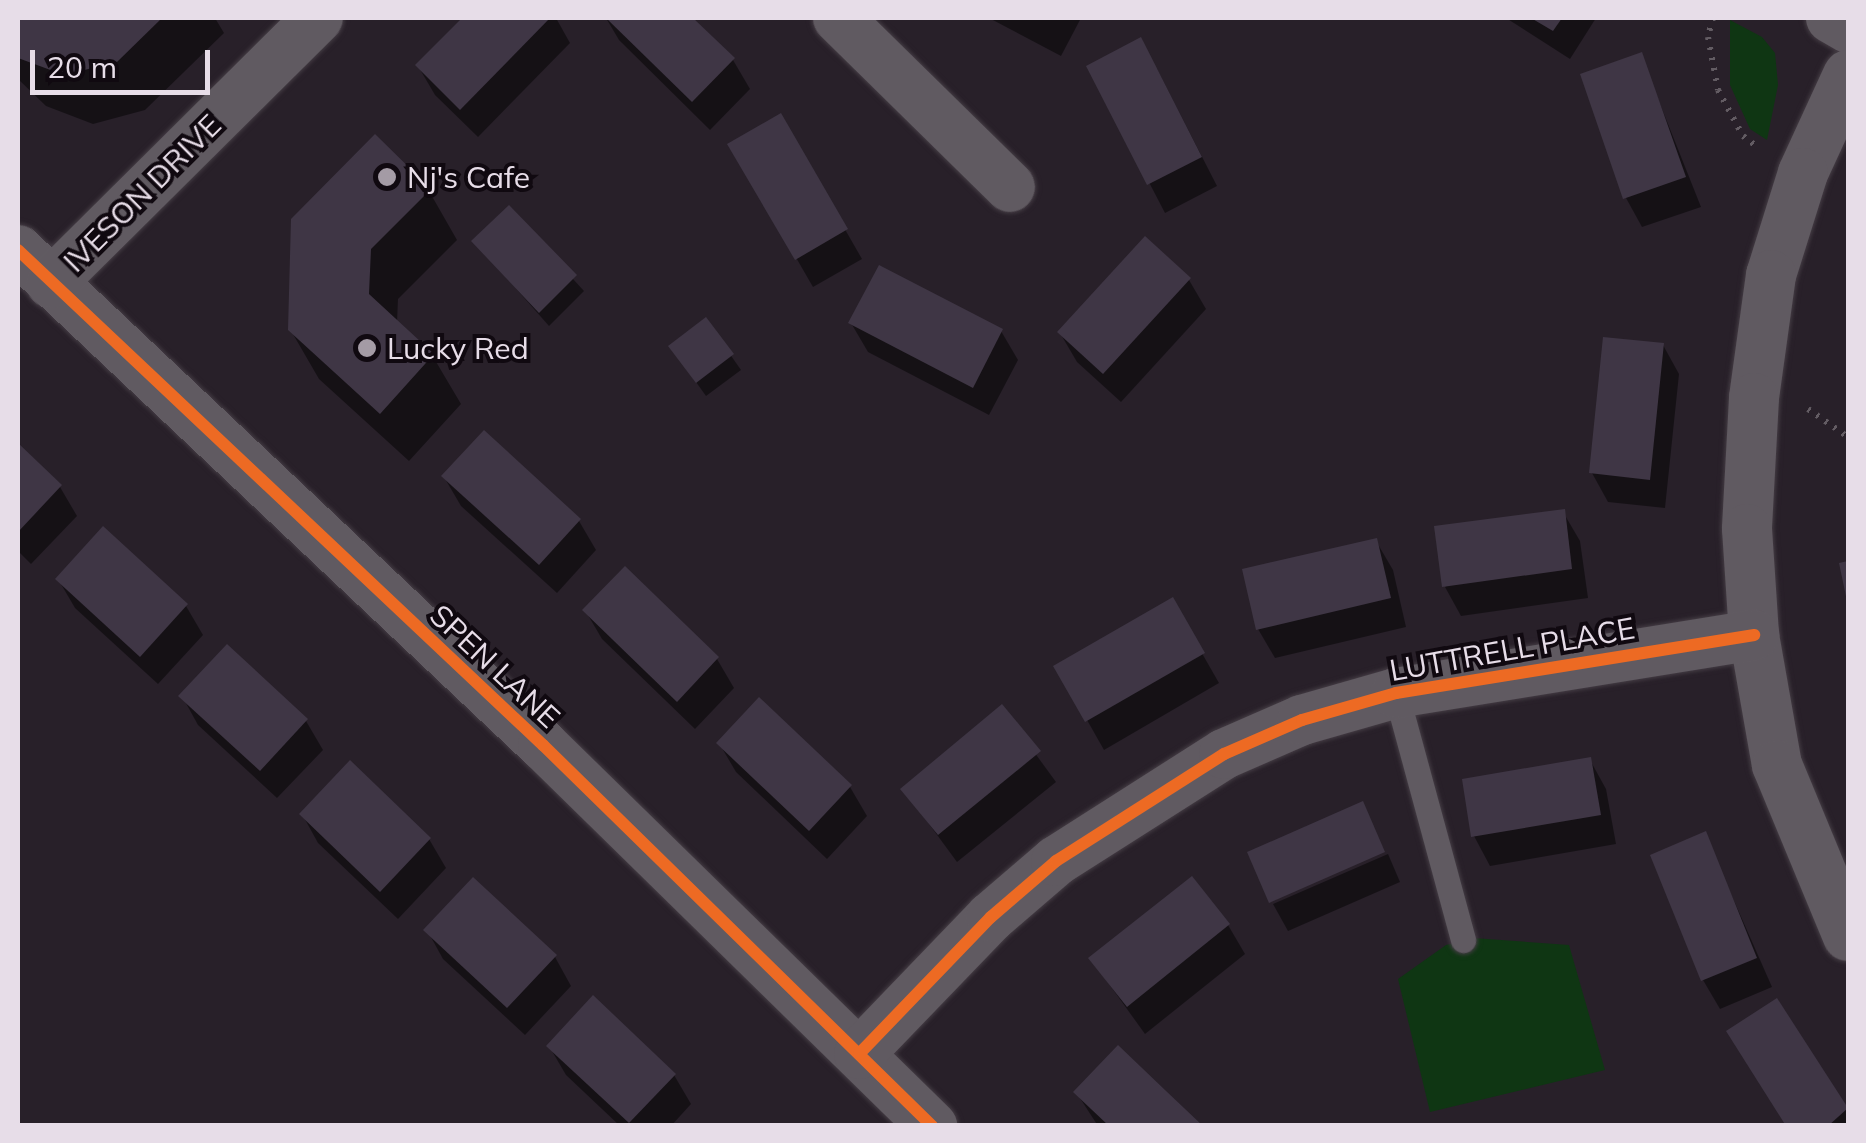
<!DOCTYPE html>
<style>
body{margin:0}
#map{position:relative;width:1866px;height:1143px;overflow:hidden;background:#282029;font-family:Mulish,sans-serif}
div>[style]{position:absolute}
.green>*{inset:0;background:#0f3613}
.shadow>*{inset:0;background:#0007}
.building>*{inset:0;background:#3f3645}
.path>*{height:6px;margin-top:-3px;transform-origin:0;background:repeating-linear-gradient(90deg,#635c63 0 2.5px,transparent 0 10.5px)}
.roads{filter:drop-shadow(0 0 2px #443c44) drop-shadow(0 0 2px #443c44)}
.lane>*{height:25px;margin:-12.5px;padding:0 12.5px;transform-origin:12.5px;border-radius:12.5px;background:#605a61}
.street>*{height:50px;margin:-25px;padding:0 25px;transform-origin:25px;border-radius:25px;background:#605a61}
.cycleway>*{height:12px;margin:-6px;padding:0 6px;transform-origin:6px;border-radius:6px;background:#ed6a23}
.dots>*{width:28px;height:28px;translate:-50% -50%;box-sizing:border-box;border:5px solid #100910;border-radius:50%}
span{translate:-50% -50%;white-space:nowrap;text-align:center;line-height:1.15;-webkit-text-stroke:8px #100910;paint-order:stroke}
.poi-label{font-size:30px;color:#e7dde8}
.left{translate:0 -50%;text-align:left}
.street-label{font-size:30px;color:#e7dde8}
.frame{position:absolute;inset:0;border:20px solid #e7dde8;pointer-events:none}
.scale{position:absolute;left:30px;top:50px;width:180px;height:45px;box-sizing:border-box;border:5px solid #e7dde8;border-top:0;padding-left:12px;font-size:30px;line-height:35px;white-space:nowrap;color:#e7dde8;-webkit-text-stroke:8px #100910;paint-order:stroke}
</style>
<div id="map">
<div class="green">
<div style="clip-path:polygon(1730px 20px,1762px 37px,1775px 53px,1778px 85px,1767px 140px,1750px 129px,1730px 85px)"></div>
<div style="clip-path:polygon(1473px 938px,1569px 945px,1605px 1070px,1430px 1112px,1398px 979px,1446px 945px)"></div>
</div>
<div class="shadow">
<div style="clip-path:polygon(18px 18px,215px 18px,224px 33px,145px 110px,93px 124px,46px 106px,18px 79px)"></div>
<div style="clip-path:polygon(465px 18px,556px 18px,570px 43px,478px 137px,435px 95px,418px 66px)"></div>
<div style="clip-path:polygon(606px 18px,690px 18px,733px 60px,750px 89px,710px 130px,619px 40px)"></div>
<div style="clip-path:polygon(989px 18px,1081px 18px,1061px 56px)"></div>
<div style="clip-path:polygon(1506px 18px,1596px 18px,1570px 59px)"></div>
<div style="clip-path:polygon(1641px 56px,1701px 207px,1642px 227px,1626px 198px)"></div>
<div style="clip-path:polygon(1089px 67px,1157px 69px,1217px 186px,1165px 213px)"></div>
<div style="clip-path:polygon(780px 116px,862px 259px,813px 287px,731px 145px)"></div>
<div style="clip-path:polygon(429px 191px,457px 240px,398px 299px,397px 323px,432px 355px,461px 404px,409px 461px,319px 379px,290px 329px)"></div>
<div style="clip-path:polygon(509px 209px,584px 291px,549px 326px,474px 241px)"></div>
<div style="clip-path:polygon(1145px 239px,1189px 280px,1206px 309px,1121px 402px,1077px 362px,1060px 333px)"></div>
<div style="clip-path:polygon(706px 320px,741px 370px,706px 396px,671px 347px)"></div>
<div style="clip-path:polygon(851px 323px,1001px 331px,1018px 360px,989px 415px,868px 352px)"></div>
<div style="clip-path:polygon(1663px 345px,1679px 374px,1665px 508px,1608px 502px,1592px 473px)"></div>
<div style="clip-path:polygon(484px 434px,579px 521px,596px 550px,557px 593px,461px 506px,444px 477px)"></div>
<div style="clip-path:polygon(18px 446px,60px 487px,77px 516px,31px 564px,18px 551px)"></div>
<div style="clip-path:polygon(1563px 512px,1580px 541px,1588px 598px,1461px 616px,1445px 587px)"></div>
<div style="clip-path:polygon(1376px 541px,1393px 570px,1406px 627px,1275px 658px,1258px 629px)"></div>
<div style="clip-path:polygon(58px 579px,186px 606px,203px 635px,158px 684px,75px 608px)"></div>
<div style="clip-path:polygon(1172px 601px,1219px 683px,1104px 750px,1057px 667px)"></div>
<div style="clip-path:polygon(585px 610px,717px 659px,734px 688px,695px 729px,602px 639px)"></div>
<div style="clip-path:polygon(182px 696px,306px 721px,323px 750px,277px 798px,198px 725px)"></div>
<div style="clip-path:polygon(759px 700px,850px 787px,867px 816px,827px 859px,736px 772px,719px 743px)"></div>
<div style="clip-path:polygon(1002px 708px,1056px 782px,957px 862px,904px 790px)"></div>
<div style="clip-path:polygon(1590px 760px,1606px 789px,1616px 844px,1490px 866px,1474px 836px)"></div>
<div style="clip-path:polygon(302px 814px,429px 839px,446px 868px,398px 919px,318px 843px)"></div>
<div style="clip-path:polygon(1705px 835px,1772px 987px,1720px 1009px,1703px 980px)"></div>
<div style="clip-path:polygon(1388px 854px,1400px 882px,1288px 931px,1273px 904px)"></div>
<div style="clip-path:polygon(1228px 925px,1245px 954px,1145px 1034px,1091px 959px)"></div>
<div style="clip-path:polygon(427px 930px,555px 957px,571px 986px,525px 1035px,443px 959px)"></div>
<div style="clip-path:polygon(1777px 1001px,1848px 1112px,1848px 1126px,1788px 1126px)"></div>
<div style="clip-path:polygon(549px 1046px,674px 1075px,691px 1104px,671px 1126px,620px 1126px,566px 1075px)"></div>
<div style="clip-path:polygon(1076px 1092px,1199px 1126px,1098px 1126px)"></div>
</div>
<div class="building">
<div style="clip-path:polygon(18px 18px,162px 18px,117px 62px,64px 75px,18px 58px)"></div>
<div style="clip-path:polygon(462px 18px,550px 18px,460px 110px,415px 65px)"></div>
<div style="clip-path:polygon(606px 18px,693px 18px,735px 58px,692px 102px)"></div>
<div style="clip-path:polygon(1531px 18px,1562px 18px,1553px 31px)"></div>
<div style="clip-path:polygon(1141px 37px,1202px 157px,1147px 185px,1086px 66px)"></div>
<div style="clip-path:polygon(1642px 52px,1686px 177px,1623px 199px,1580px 74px)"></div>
<div style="clip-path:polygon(781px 113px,848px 229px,795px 260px,727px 144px)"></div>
<div style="clip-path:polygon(375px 134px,431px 189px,371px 249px,369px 294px,434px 354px,380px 414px,288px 330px,291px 219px)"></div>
<div style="clip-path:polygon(509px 205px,577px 275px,539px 313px,471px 241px)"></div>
<div style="clip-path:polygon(1145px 236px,1191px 278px,1103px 374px,1057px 332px)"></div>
<div style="clip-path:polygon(879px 265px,1003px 329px,973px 388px,848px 323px)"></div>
<div style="clip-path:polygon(706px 317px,734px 354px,696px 383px,668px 346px)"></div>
<div style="clip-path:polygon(1603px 337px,1664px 343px,1650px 480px,1589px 473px)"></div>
<div style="clip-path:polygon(484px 430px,581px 519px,539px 565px,441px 476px)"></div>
<div style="clip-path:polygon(18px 443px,62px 485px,18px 532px)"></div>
<div style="clip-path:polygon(1565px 509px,1572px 569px,1442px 587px,1434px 526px)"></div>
<div style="clip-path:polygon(103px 526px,188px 604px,140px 657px,55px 579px)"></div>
<div style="clip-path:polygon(1377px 538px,1391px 598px,1256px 630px,1242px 569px)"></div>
<div style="clip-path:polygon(1848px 561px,1848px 601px,1847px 601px,1839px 563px)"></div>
<div style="clip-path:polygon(625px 566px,719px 657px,677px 702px,582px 610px)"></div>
<div style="clip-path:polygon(1173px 597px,1205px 653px,1085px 722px,1053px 666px)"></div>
<div style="clip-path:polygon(227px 644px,308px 719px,260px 771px,178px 696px)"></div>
<div style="clip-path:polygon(759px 697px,852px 785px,809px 831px,716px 743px)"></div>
<div style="clip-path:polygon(1002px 704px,1041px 751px,938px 835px,900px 789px)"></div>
<div style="clip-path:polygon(1591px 757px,1601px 815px,1471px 837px,1462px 779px)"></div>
<div style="clip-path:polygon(350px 760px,431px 838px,380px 892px,299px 814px)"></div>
<div style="clip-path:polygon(1363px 801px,1385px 852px,1269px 903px,1247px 852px)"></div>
<div style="clip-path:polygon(1706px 831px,1757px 958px,1701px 981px,1650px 855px)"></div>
<div style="clip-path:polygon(1192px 876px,1230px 924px,1127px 1007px,1088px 958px)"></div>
<div style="clip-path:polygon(473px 877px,557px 955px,507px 1008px,423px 930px)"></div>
<div style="clip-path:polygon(593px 995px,676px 1074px,629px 1123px,546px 1046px)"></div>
<div style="clip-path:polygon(1777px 998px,1848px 1108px,1828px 1126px,1786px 1126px,1726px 1031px)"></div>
<div style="clip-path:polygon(1118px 1045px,1165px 1090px,1203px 1126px,1109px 1126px,1073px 1092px)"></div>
</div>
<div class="path">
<div style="left:1713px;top:18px;width:20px;rotate:105deg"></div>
<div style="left:1708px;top:37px;width:54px;rotate:79.3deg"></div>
<div style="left:1718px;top:90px;width:52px;rotate:61.5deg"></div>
<div style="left:1743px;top:136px;width:15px;rotate:37deg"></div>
<div style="left:1808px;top:409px;width:49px;rotate:35deg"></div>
</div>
<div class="roads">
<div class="lane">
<div style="left:1396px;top:693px;width:256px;rotate:74.8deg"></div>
</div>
<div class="street">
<div style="left:838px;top:18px;width:241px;rotate:44.5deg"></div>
<div style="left:1831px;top:18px;width:20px;rotate:30deg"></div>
<div style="left:1848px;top:75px;width:108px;rotate:114.7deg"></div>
<div style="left:1803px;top:173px;width:107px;rotate:107.4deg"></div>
<div style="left:1771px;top:275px;width:124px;rotate:97.9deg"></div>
<div style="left:1754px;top:398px;width:131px;rotate:93.1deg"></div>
<div style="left:1747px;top:529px;width:106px;rotate:86.2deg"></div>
<div style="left:1754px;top:635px;width:132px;rotate:80deg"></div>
<div style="left:1777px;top:765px;width:185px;rotate:67.5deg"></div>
<div style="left:18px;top:250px;width:722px;rotate:43.32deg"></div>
<div style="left:543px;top:745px;width:545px;rotate:44.4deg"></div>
<div style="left:51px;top:283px;width:376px;rotate:-44.8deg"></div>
<div style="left:859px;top:1054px;width:190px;rotate:-46.1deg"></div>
<div style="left:991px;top:917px;width:86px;rotate:-40.7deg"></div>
<div style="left:1056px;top:861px;width:199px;rotate:-32.5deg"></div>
<div style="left:1224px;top:754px;width:85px;rotate:-23.6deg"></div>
<div style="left:1302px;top:720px;width:98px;rotate:-16deg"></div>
<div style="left:1396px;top:693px;width:363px;rotate:-9.2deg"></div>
</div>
</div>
<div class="cycleway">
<div style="left:18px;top:250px;width:722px;rotate:43.32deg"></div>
<div style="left:543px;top:745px;width:545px;rotate:44.4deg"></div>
<div style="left:859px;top:1054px;width:190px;rotate:-46.1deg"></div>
<div style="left:991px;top:917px;width:86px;rotate:-40.7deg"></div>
<div style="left:1056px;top:861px;width:199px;rotate:-32.5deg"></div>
<div style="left:1224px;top:754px;width:85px;rotate:-23.6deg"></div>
<div style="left:1302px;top:720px;width:98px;rotate:-16deg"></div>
<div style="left:1396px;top:693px;width:363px;rotate:-9.2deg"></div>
</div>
<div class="dots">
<div style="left:387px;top:177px;background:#a49ba5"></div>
<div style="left:367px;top:348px;background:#a49ba5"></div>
</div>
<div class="poi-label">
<span class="left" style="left:407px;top:177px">Nj's Cafe</span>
<span class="left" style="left:387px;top:348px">Lucky Red</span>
</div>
<div class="street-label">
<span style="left:142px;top:193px;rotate:-45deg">IVESON DRIVE</span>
<span style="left:1512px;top:649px;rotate:-10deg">LUTTRELL PLACE</span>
<span style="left:495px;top:666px;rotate:43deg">SPEN LANE</span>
</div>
<div class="frame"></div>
<div class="scale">20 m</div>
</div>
